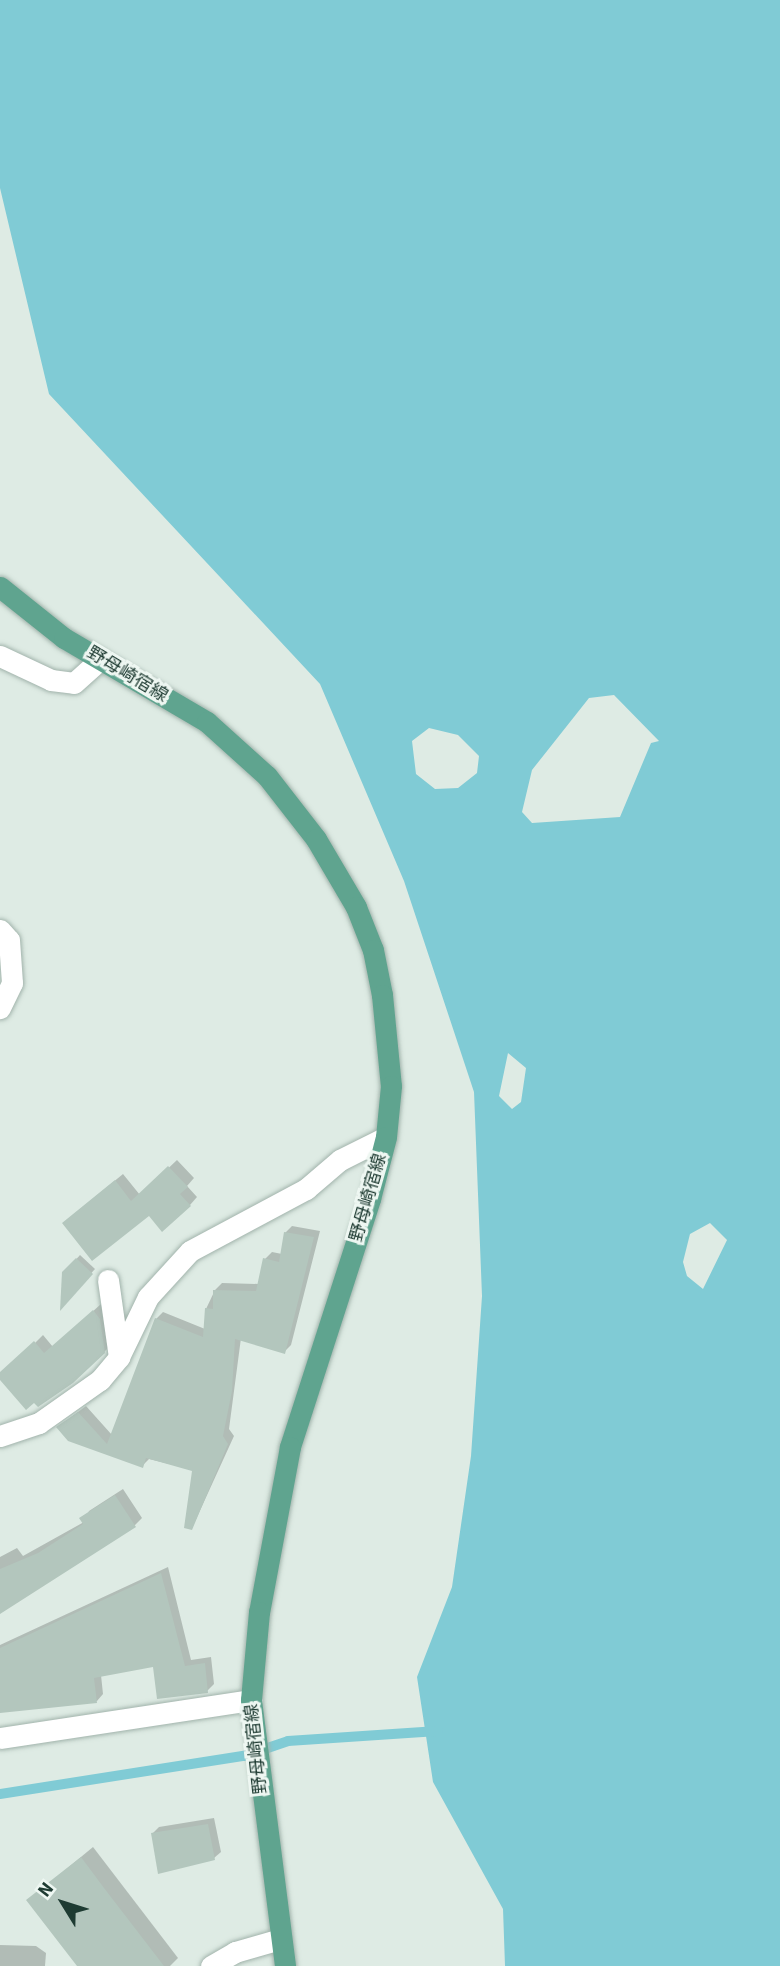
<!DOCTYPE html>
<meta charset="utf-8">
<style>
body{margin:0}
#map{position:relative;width:780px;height:1966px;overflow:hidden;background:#deebe4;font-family:"Source Sans 3","Noto Sans JP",sans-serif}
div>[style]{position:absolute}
.water>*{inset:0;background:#80cbd5}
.shadow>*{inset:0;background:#0003}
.stream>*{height:10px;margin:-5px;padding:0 5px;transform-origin:5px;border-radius:5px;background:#80cbd5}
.building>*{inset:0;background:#b3c6bd}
.roads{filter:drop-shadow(0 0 2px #a1b3ab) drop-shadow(0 0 2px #a1b3ab)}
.minor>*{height:21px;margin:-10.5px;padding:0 10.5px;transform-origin:10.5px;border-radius:10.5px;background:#fff}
.primary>*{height:21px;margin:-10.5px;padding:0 10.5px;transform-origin:10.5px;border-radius:10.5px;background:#5fa48f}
span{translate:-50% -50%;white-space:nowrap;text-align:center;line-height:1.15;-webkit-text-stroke:6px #eef7f2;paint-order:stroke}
.street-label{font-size:18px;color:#1e3b32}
.north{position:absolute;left:28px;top:1868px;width:70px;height:70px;-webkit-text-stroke:5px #eef7f2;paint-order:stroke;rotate:308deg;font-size:19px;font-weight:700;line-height:28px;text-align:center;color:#1e3b32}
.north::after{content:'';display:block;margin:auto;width:24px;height:32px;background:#1e3b32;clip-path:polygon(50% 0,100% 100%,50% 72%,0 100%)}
</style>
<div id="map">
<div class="water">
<div style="clip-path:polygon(evenodd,0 0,780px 0,780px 1966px,505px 1966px,503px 1909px,433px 1782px,417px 1677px,452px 1587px,471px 1456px,482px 1296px,474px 1092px,404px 881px,320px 684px,49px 394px,0 188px,0 0,614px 695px,659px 741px,651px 743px,620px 817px,532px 823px,522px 812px,532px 770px,589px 698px,614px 695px,0 0,429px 728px,458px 735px,479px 756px,477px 773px,458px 788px,435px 789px,416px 774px,412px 741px,429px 728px,0 0,508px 1053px,526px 1068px,521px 1102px,512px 1109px,499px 1096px,508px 1053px,0 0,710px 1223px,727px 1240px,703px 1289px,687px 1276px,683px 1262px,690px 1234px,710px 1223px)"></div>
</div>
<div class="shadow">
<div style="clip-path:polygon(177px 1160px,194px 1178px,187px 1186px,197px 1197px,190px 1205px,149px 1214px,72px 1216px,123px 1174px,140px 1195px)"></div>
<div style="clip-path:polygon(292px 1226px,320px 1231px,291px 1345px,284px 1352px,241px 1338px,229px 1429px,234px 1436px,192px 1528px,194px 1470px,149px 1459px,142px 1466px,58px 1427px,86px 1406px,112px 1435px,156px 1319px,163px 1312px,205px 1329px,206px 1309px,215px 1290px,222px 1283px,259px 1284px,265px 1259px,272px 1252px,282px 1254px,285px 1233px)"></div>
<div style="clip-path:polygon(80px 1255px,95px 1269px,62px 1306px,64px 1273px)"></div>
<div style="clip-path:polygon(101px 1304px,112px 1344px,104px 1352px,0 1378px,43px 1335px,53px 1347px)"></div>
<div style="clip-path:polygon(123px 1489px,142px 1518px,135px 1525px,0 1604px,0 1557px,17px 1548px,23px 1556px,84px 1522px,89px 1511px)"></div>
<div style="clip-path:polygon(168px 1567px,191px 1660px,211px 1657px,214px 1684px,207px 1691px,155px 1665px,101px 1675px,103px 1694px,97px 1701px,0 1712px,0 1645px)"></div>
<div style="clip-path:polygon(214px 1818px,221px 1852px,214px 1858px,152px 1834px,159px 1827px)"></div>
<div style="clip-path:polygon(93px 1847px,178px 1958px,170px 1966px,80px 1966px,29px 1900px)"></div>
<div style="clip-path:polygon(0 1945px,36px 1946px,46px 1953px,45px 1966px,0 1966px)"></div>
</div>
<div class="stream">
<div style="left:0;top:1794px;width:247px;rotate:-8.9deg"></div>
<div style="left:244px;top:1756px;width:46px;rotate:-18.8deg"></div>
<div style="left:288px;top:1741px;width:150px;rotate:-3.8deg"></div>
</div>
<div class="building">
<div style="clip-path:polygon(168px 1166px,188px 1187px,180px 1194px,191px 1206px,162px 1232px,149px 1216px,92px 1261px,62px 1223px,115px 1180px,131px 1201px)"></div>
<div style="clip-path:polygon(284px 1232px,314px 1237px,285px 1354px,235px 1339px,232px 1391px,223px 1436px,228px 1444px,192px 1530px,184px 1528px,192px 1471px,146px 1458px,143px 1468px,68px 1441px,56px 1427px,78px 1412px,107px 1444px,155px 1318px,203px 1337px,205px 1308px,213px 1309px,213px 1290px,256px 1291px,263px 1258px,279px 1262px)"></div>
<div style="clip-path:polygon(76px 1258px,93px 1274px,60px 1311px,62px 1272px)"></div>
<div style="clip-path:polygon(93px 1310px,100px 1319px,105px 1353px,73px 1383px,38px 1407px,34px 1403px,26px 1410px,0 1380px,0 1372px,34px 1341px,44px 1353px)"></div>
<div style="clip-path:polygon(115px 1495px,136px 1527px,0 1614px,0 1569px,38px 1553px,83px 1524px,79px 1518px)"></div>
<div style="clip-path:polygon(161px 1573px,185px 1666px,205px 1663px,208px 1693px,157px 1699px,153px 1667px,94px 1678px,97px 1703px,0 1713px,0 1648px)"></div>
<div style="clip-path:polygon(208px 1824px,215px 1860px,158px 1874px,151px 1833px)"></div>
<div style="clip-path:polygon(81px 1857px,104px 1888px,164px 1966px,77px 1966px,26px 1900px)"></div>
</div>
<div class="roads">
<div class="minor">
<div style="left:0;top:656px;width:56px;rotate:25.2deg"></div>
<div style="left:51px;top:680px;width:23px;rotate:7deg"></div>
<div style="left:74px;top:683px;width:36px;rotate:-42deg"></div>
<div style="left:0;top:930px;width:13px;rotate:48deg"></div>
<div style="left:9px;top:940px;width:43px;rotate:86deg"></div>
<div style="left:12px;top:983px;width:28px;rotate:116deg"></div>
<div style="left:108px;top:1280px;width:78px;rotate:81.9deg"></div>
<div style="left:0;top:1436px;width:41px;rotate:-18.4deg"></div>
<div style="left:39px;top:1423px;width:75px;rotate:-35.2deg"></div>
<div style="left:100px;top:1380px;width:30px;rotate:-50deg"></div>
<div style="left:119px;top:1357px;width:67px;rotate:-64.2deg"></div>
<div style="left:148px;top:1297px;width:62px;rotate:-47.6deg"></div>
<div style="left:190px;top:1251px;width:132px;rotate:-28.1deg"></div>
<div style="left:306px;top:1189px;width:45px;rotate:-40.5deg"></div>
<div style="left:340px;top:1160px;width:51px;rotate:-26.6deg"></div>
<div style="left:0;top:1738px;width:254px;rotate:-8.6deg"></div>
<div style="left:211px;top:1966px;width:28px;rotate:-30deg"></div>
<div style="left:235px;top:1952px;width:47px;rotate:-16.1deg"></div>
</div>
<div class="primary">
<div style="left:0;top:587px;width:82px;rotate:38.6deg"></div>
<div style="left:64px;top:638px;width:166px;rotate:30.4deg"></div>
<div style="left:207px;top:722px;width:81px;rotate:42deg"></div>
<div style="left:267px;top:776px;width:80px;rotate:52.1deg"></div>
<div style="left:316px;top:839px;width:79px;rotate:59.5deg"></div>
<div style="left:356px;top:907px;width:46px;rotate:68.4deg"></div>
<div style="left:373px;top:950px;width:46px;rotate:78.7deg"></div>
<div style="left:382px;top:995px;width:91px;rotate:84.4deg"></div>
<div style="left:391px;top:1086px;width:51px;rotate:95.6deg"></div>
<div style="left:386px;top:1137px;width:64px;rotate:104.5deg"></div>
<div style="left:370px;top:1199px;width:261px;rotate:107.9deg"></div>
<div style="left:290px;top:1447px;width:168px;rotate:100.6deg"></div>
<div style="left:259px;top:1612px;width:88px;rotate:95.2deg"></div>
<div style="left:251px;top:1700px;width:268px;rotate:82.7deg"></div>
</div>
</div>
<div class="street-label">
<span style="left:127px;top:675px;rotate:31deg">野母崎宿線</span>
<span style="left:369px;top:1198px;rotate:-74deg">野母崎宿線</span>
<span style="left:257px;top:1749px;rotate:-96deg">野母崎宿線</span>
</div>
<div class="north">N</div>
</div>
